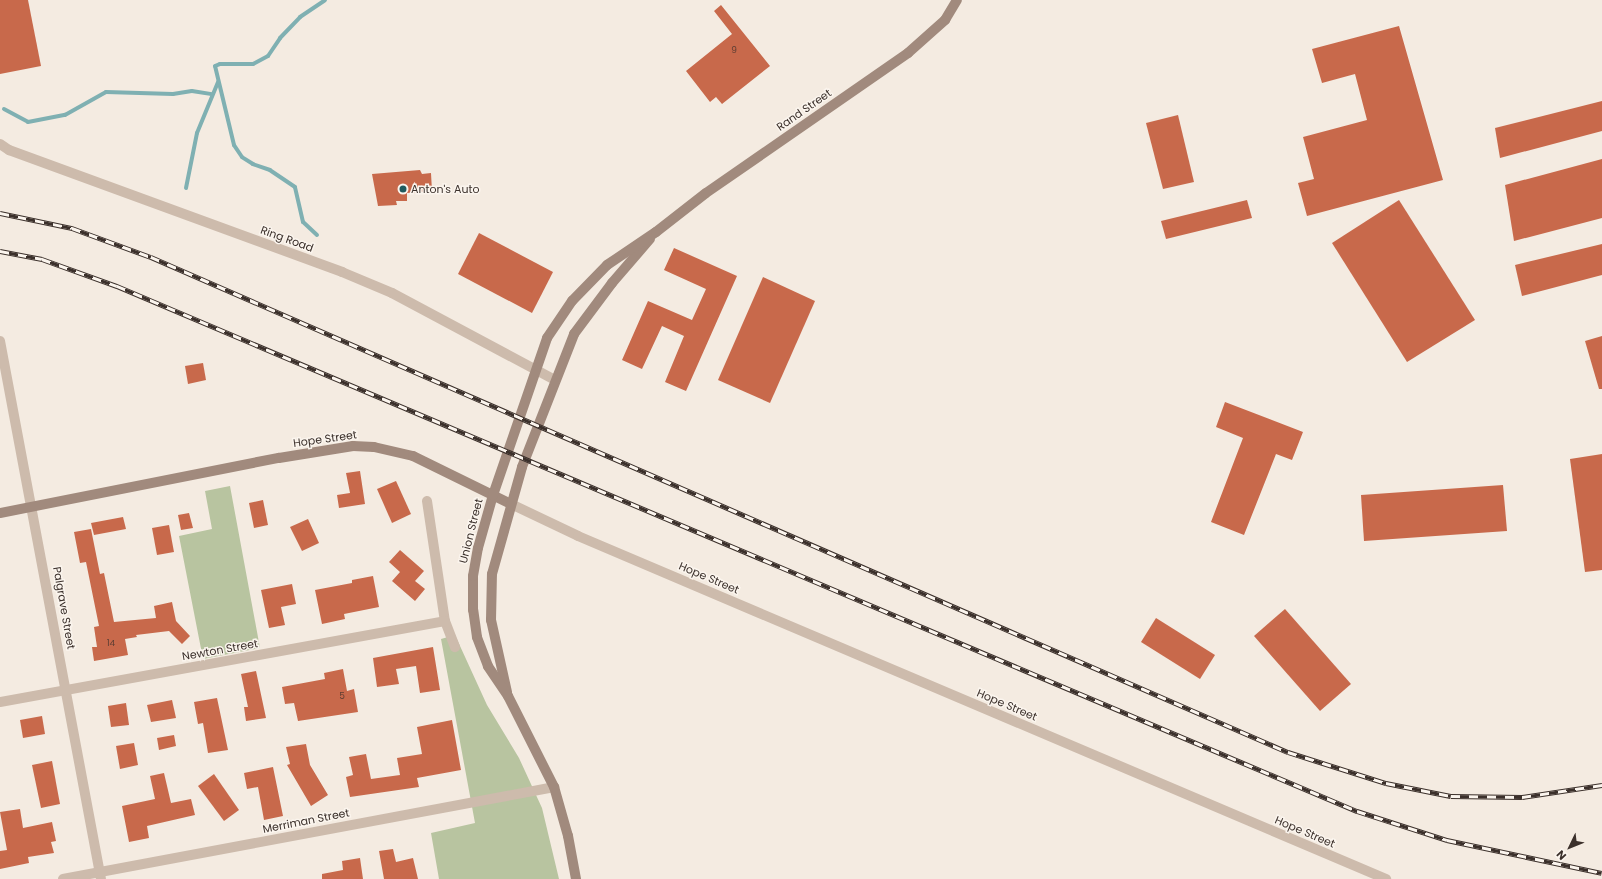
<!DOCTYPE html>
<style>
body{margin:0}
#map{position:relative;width:1602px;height:879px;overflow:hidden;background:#f4ebe1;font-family:Poppins,sans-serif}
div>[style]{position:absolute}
.green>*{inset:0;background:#b8c4a0}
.stream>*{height:4px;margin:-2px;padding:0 2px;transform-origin:2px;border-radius:2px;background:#7fb0b2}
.building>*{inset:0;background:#c8694b}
.street>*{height:10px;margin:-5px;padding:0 5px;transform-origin:5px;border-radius:5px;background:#cdbbac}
.secondary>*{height:10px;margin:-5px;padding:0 5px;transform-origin:5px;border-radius:5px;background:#a18a7d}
.rail>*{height:4.5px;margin-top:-2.25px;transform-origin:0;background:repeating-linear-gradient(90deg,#fbf5ee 0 9px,#3b302b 0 18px);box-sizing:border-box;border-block:1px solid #3b302b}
.dots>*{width:11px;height:11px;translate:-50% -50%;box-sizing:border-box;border:2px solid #fbf5ee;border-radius:50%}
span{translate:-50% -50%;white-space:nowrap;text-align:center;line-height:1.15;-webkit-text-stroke:3px #fbf5ee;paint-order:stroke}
.number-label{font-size:9px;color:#5e3e33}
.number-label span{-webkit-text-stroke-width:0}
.street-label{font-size:11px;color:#3b302b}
.poi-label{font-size:11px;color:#3b302b}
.left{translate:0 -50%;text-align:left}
.north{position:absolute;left:1550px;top:827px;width:40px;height:40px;-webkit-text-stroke:3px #fbf5ee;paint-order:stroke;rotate:227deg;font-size:11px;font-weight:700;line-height:16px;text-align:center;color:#3b302b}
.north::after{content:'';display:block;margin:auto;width:14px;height:18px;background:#3b302b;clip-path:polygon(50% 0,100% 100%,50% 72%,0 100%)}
</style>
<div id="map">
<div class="green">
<div style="clip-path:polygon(230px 486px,260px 648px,203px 659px,179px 536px,212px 529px,205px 491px)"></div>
<div style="clip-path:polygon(455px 635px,487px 705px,519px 758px,542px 808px,559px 879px,439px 879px,431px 833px,475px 823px,441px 639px)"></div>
</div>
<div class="stream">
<div style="left:4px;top:109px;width:27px;rotate:28deg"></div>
<div style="left:28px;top:122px;width:38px;rotate:-11deg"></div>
<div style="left:65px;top:115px;width:47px;rotate:-29.3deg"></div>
<div style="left:106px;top:92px;width:67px;rotate:1.7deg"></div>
<div style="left:173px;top:94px;width:19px;rotate:-9deg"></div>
<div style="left:192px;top:91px;width:20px;rotate:9deg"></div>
<div style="left:186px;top:188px;width:56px;rotate:-78.7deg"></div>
<div style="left:197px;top:133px;width:55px;rotate:-67.6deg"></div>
<div style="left:317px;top:235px;width:19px;rotate:-137deg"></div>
<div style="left:303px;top:222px;width:36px;rotate:-103deg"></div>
<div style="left:295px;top:187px;width:30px;rotate:-146deg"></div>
<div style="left:270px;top:170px;width:18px;rotate:-161deg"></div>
<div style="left:253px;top:164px;width:13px;rotate:-148deg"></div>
<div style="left:242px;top:157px;width:14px;rotate:-124deg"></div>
<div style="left:234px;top:145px;width:81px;rotate:-103.5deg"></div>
<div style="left:215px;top:66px;width:5px;rotate:-22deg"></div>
<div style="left:220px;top:64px;width:33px"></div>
<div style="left:253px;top:64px;width:17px;rotate:-28deg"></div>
<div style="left:268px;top:56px;width:22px;rotate:-56deg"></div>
<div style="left:280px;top:38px;width:29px;rotate:-46deg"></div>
<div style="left:300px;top:17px;width:30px;rotate:-34deg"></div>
</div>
<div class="building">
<div style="clip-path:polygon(0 0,28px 0,41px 66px,0 74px)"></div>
<div style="clip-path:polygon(721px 5px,770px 66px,722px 104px,716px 97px,710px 102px,686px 71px,732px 34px,714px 11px)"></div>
<div style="clip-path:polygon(1399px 26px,1443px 180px,1307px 216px,1298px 183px,1314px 179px,1303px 137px,1367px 120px,1355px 74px,1322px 83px,1312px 49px)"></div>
<div style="clip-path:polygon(1602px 101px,1602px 131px,1500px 158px,1495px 128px)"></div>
<div style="clip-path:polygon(1178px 115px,1194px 182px,1163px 189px,1146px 123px)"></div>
<div style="clip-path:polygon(1602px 159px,1602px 218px,1514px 241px,1505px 185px)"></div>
<div style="clip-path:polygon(420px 170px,422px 174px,431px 173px,432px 191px,407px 193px,407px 201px,396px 201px,397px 205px,378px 206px,372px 174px)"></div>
<div style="clip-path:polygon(1247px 200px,1252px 218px,1166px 239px,1161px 221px)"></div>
<div style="clip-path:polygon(1399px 200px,1475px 320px,1407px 362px,1332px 243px)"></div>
<div style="clip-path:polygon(479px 233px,553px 272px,532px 313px,458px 274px)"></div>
<div style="clip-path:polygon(1602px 244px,1602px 275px,1522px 296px,1515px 265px)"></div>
<div style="clip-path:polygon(674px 248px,737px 276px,686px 391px,665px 382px,684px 336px,662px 326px,642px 369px,622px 360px,648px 301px,692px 320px,706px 289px,664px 270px)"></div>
<div style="clip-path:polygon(763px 277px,815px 301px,770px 403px,718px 380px)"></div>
<div style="clip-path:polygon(1602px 336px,1602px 389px,1599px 389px,1585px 341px)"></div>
<div style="clip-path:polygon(203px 363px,206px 380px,188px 384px,185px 366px)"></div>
<div style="clip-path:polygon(1225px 402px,1303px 432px,1292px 460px,1276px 454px,1244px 535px,1211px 522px,1243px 438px,1216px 427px)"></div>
<div style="clip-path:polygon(1602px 454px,1602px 570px,1585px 572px,1570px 459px)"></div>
<div style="clip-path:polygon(360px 471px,365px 504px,339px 508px,337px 495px,350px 493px,346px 473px)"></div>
<div style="clip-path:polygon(396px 481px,411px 514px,392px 523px,377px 489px)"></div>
<div style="clip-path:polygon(1503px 485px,1507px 531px,1364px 541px,1361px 495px)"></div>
<div style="clip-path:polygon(263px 500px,268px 525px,254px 528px,249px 503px)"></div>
<div style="clip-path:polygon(189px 513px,193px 528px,181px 530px,178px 515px)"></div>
<div style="clip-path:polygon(123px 517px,126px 529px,94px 535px,91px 523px)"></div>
<div style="clip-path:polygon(308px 519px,319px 543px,302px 551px,290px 527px)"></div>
<div style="clip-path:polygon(169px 525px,174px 552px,157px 555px,152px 528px)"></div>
<div style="clip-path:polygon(91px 529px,100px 574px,104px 573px,114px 622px,156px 618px,154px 606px,172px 602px,176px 621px,190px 636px,182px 644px,169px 631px,136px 635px,137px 637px,125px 639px,128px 655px,94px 661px,92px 647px,97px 647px,94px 627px,99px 626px,86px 562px,80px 563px,74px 532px)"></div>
<div style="clip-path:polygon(400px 550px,424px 571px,415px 581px,425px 589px,415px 601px,392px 581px,400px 572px,389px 562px)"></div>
<div style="clip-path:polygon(373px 576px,379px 607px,344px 614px,345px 619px,322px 624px,315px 590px,352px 583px,352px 580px)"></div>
<div style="clip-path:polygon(292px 584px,296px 604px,281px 607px,285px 625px,269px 628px,261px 590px)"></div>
<div style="clip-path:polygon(1285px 609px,1351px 684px,1320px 711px,1254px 636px)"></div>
<div style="clip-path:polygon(1156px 618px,1215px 655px,1200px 679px,1141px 642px)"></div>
<div style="clip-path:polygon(433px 647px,440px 690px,420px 693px,416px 666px,396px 669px,399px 684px,377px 687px,373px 658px)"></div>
<div style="clip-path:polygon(343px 669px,347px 691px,354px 689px,358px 712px,298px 721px,294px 703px,285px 704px,282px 687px,325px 679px,324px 673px)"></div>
<div style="clip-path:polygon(256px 671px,266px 718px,246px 721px,244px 707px,248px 707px,241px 674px)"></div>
<div style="clip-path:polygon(217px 698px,228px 750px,208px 753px,203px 723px,198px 724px,194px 702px)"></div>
<div style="clip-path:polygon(172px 700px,176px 718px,151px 722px,147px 705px)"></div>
<div style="clip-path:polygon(126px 703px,129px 725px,111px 727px,108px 706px)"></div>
<div style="clip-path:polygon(42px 716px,45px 734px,23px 738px,20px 720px)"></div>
<div style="clip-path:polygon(452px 720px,461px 770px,417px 778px,419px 787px,350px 797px,346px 777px,353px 775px,349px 757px,366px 754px,371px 779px,400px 775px,397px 758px,422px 754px,417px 727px)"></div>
<div style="clip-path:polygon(174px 735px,176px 746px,159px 750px,157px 738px)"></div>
<div style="clip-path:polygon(134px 743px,138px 765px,120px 769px,116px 746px)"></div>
<div style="clip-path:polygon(306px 744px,310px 765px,328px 795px,311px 806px,287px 765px,290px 764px,286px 747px)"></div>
<div style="clip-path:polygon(52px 761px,60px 804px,41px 808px,32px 765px)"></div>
<div style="clip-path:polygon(273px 767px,283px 816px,264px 820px,258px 787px,247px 789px,244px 773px)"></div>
<div style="clip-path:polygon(164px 773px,171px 803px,191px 799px,195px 815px,147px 826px,149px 838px,129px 842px,122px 806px,155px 799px,150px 776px)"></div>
<div style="clip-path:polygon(214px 774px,239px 810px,224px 821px,198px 786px)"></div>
<div style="clip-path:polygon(20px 809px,23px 828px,52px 822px,56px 841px,51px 842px,54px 853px,28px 857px,29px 863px,0 869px,0 851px,7px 850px,0 812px)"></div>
<div style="clip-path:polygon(393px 849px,396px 862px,413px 858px,418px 879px,384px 879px,379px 851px)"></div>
<div style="clip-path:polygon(360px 858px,363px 879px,322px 879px,322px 874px,343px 870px,342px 861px)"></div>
</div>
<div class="street">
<div style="left:0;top:144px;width:11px;rotate:34deg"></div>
<div style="left:9px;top:150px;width:355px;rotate:20.1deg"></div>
<div style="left:342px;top:272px;width:54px;rotate:22.8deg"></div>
<div style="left:392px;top:293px;width:185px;rotate:28.1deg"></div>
<div style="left:0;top:341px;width:547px;rotate:79.37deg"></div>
<div style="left:427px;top:501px;width:121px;rotate:81.5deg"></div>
<div style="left:445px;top:621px;width:28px;rotate:69deg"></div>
<div style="left:511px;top:504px;width:74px;rotate:25.5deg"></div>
<div style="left:578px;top:536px;width:878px;rotate:23deg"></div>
<div style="left:0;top:702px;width:452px;rotate:-10.3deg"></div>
<div style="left:63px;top:879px;width:500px;rotate:-10.6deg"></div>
</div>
<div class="secondary">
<div style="left:0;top:513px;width:284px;rotate:-11.2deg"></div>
<div style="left:279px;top:458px;width:75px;rotate:-9.2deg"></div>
<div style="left:353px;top:446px;width:21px;rotate:3deg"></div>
<div style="left:374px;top:447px;width:40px;rotate:13deg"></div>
<div style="left:413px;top:456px;width:109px;rotate:26.1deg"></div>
<div style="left:507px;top:692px;width:74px;rotate:-102.5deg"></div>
<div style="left:491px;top:620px;width:46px;rotate:-88.8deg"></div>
<div style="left:492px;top:574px;width:111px;rotate:-74.3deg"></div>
<div style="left:522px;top:467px;width:143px;rotate:-68.6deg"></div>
<div style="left:574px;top:334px;width:64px;rotate:-53.3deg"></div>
<div style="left:612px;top:283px;width:58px;rotate:-49.2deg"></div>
<div style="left:576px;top:879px;width:44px;rotate:-100.5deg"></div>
<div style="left:568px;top:836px;width:51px;rotate:-105.9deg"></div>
<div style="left:554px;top:787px;width:102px;rotate:-116.8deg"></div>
<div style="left:508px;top:696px;width:36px;rotate:-124deg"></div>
<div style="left:488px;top:666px;width:31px;rotate:-111deg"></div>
<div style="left:477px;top:637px;width:27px;rotate:-98deg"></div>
<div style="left:473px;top:610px;width:34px;rotate:-90deg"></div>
<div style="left:473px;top:576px;width:28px;rotate:-80deg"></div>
<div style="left:478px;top:548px;width:55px;rotate:-74.2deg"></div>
<div style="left:493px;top:495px;width:166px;rotate:-71deg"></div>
<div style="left:547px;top:338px;width:45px;rotate:-56deg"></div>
<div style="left:572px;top:301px;width:50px;rotate:-45.8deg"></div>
<div style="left:607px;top:265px;width:59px;rotate:-34deg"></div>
<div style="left:656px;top:232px;width:63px;rotate:-38deg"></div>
<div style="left:706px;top:193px;width:246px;rotate:-34.7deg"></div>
<div style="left:908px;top:53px;width:50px;rotate:-41.7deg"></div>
<div style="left:945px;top:20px;width:23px;rotate:-59deg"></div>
</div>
<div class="rail">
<div style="left:0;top:213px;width:74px;rotate:11.8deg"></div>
<div style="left:72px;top:228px;width:84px;rotate:20.2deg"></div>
<div style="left:151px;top:257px;width:1240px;rotate:23.53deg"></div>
<div style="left:1288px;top:752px;width:103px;rotate:17.6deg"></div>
<div style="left:1386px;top:783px;width:66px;rotate:11.3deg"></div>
<div style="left:1451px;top:796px;width:71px;rotate:0.8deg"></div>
<div style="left:1522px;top:797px;width:81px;rotate:-8.5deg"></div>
<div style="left:0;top:251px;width:43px;rotate:10.8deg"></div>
<div style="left:42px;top:259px;width:80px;rotate:19.8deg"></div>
<div style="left:117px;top:286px;width:1347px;rotate:22.95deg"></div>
<div style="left:1357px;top:811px;width:95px;rotate:17.9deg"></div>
<div style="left:1447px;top:840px;width:158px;rotate:12deg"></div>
</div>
<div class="dots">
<div style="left:403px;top:189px;background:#1f5a5e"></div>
</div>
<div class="number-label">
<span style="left:734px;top:50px">9</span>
<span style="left:111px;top:643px">14</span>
<span style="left:342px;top:696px">5</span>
</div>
<div class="street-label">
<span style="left:804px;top:110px;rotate:-35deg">Rand Street</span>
<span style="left:287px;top:239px;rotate:20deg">Ring Road</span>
<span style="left:325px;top:439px;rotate:-8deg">Hope Street</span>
<span style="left:471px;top:531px;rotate:-76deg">Union Street</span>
<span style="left:709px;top:578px;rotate:23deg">Hope Street</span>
<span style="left:64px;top:608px;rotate:80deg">Palgrave Street</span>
<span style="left:220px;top:650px;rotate:-10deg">Newton Street</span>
<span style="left:1007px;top:705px;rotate:23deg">Hope Street</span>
<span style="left:306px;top:821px;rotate:-11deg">Merriman Street</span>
<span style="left:1305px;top:832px;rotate:23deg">Hope Street</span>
</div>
<div class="poi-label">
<span class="left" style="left:411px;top:189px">Anton's Auto</span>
</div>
<div class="north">N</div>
</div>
